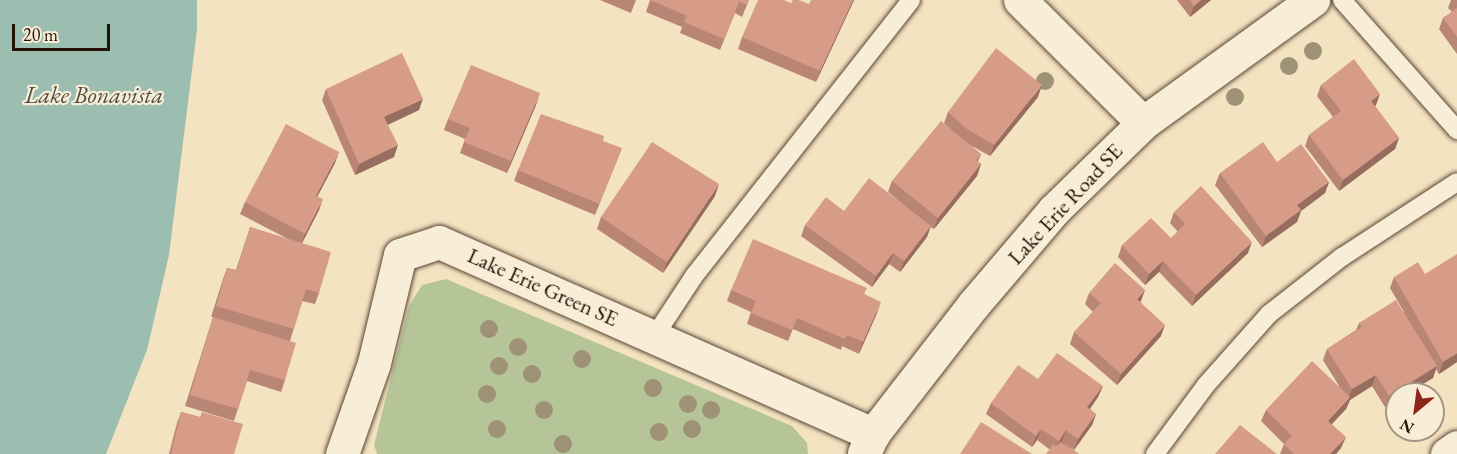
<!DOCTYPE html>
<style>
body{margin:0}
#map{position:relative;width:1457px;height:454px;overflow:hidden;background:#f4e3c1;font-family:"EB Garamond",serif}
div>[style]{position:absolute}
.green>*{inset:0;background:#b5c598}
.water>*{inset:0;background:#9cbeb1}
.roads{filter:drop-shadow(0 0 2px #5a4636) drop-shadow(0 0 2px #5a4636)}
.lane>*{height:18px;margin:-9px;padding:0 9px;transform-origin:9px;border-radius:9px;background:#f8edd7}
.street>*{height:33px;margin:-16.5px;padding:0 16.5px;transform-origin:16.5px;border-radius:16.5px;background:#f8edd7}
.trees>*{width:18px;height:18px;margin:-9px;border-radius:50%;background:#9e9277}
.wall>*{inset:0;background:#b98675}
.shaded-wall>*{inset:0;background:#966d5f}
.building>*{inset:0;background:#d79c88}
span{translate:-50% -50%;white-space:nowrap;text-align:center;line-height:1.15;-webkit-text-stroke:4.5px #f8edd7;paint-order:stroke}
.street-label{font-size:22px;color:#261107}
.water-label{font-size:24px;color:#4f4e42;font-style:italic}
.north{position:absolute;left:1385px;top:382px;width:60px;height:60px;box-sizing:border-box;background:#f8edd7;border:2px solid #a49584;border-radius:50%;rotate:209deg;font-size:16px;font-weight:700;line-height:24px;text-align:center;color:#261107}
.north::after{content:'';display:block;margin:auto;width:21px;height:27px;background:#8f2418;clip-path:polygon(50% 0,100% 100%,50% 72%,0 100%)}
.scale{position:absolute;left:12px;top:24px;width:98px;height:27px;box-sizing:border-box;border:3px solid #261107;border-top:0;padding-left:8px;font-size:18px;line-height:21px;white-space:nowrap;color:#261107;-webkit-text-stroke:4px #f8edd7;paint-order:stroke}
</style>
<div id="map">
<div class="green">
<div style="clip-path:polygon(446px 279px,792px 426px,807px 443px,808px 454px,377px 454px,374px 445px,409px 306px,422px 285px)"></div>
</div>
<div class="water">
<div style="clip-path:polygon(0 0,197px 0,197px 30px,169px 255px,147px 350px,106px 454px,0 454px)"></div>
</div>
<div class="roads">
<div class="lane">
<div style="left:1342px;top:0;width:174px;rotate:48.5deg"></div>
<div style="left:654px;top:337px;width:73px;rotate:-56.7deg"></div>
<div style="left:694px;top:276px;width:351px;rotate:-51.8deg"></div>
<div style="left:1155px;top:454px;width:86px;rotate:-53.5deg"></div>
<div style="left:1206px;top:385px;width:95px;rotate:-48.4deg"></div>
<div style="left:1269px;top:314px;width:93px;rotate:-38deg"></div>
<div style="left:1342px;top:257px;width:137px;rotate:-33.1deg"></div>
</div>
<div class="street">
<div style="left:1020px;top:0;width:174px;rotate:45deg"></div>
<div style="left:864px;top:453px;width:21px;rotate:-65deg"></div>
<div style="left:873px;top:434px;width:165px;rotate:-52.2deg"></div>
<div style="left:974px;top:304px;width:123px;rotate:-49.6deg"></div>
<div style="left:1054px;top:210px;width:124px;rotate:-44.3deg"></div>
<div style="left:1143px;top:123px;width:210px;rotate:-35.9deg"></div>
<div style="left:342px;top:454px;width:96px;rotate:-70.6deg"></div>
<div style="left:374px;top:363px;width:111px;rotate:-76.5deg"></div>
<div style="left:400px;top:255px;width:41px;rotate:-18.4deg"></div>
<div style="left:439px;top:242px;width:475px;rotate:23.9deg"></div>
<div style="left:1447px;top:454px;width:12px;rotate:-35deg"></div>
</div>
</div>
<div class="trees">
<div style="left:1313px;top:51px"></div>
<div style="left:1289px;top:66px"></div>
<div style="left:1045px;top:81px"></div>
<div style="left:1235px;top:97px"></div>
<div style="left:489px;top:329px"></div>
<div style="left:518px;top:347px"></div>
<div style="left:582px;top:359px"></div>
<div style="left:499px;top:366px"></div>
<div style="left:532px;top:374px"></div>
<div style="left:653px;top:388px"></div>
<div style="left:487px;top:394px"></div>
<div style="left:688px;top:404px"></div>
<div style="left:544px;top:410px"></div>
<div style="left:711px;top:410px"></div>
<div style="left:497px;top:429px"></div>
<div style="left:692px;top:429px"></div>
<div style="left:659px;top:432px"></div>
<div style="left:563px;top:444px"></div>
</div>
<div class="wall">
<div style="clip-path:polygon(600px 0,636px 0,631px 13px)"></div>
<div style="clip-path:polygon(650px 0,749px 0,742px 17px,735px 13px,720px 50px,680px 33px,682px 27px,646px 12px)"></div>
<div style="clip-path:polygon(854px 0,816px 82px,738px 49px,742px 37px,791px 3px,809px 4px)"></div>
<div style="clip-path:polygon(1177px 0,1211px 0,1190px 17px)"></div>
<div style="clip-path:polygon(1451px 0,1457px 0,1457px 54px,1439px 29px,1443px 18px,1452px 12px,1448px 8px)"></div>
<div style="clip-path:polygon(1321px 85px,1376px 105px,1375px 106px,1399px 138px,1395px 149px,1339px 191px,1305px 146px,1309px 135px,1333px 117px,1317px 96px)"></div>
<div style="clip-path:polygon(326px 89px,419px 110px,388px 125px,394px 157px,355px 175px,322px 100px)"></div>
<div style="clip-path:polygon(1038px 97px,990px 156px,970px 145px,981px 154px,978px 162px,981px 164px,977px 176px,934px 229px,930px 227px,927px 237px,900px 272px,889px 264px,872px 287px,801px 236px,805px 225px,844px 211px,906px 207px,888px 192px,892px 181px,950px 129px,944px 123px,948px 112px)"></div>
<div style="clip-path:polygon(536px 105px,507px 173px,460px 153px,465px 139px,444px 130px,448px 119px)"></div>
<div style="clip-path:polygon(622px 148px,595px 215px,514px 181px,518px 170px)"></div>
<div style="clip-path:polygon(1277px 162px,1329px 182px,1325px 193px,1301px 211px,1297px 222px,1262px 247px,1215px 185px,1220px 173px)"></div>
<div style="clip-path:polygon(335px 163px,317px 196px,319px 210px,302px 243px,319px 293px,315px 304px,302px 301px,290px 341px,285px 380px,281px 392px,247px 381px,234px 421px,185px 406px,213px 317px,211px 317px,223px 279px,227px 268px,236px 270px,250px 227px,290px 240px,240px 214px,245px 202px)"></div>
<div style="clip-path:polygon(715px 196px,663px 273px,597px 229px,601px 217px)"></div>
<div style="clip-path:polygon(1174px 212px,1248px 253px,1192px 306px,1159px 272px,1145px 285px,1118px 257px,1122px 245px,1171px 238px,1178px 232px,1170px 223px)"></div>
<div style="clip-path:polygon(1394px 277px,1457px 362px,1439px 374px,1436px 369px,1433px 378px,1406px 394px,1397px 394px,1385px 407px,1372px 386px,1350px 400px,1346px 409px,1332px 424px,1341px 448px,1336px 454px,1280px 454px,1284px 444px,1261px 421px,1266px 410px,1339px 386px,1323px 360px,1327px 349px,1356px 330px,1359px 323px,1404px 312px,1390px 288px)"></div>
<div style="clip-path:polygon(731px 290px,865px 294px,877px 313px,859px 354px,842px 346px,841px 350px,793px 329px,788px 341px,747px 324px,751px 312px,727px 301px)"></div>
<div style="clip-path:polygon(1089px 293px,1141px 301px,1140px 302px,1161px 336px,1117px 385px,1070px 344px,1074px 332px,1093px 312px,1085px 304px)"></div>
<div style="clip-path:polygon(1038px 379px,1103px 386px,1098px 397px,1090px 409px,1096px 414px,1092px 425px,1074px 450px,1062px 442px,1079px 454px,1049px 449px,1037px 440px,1032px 447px,986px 414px,991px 403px)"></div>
<div style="clip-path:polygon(181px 412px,200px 417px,234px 454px,169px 454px,177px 423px)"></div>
</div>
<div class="shaded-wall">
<div style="clip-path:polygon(853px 0,854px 0,816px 82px,820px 71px)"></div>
<div style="clip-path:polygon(1201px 0,1211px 0,1190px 17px,1194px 6px)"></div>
<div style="clip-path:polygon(1042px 85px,1038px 97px,990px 156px,994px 145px)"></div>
<div style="clip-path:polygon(540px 93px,536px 105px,507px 173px,511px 161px)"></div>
<div style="clip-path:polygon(1380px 94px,1376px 105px,1367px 112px,1371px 101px)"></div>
<div style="clip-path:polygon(423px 99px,419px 110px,380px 128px,384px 117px)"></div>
<div style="clip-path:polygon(1399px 138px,1395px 149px,1339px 191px,1343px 180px)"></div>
<div style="clip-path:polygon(398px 145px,394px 157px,355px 175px,359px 164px)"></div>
<div style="clip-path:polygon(339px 152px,335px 163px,312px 207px,316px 196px)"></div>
<div style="clip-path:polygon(981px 164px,977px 176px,934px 229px,938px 218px)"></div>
<div style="clip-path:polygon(1329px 182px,1325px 193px,1301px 211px,1297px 222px,1262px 247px,1266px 236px,1297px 205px)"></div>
<div style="clip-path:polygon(719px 184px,715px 196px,663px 273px,667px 262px)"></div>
<div style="clip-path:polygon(323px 199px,319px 210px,301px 245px,305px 234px)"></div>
<div style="clip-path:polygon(931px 226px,927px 237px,900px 272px,904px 261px)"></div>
<div style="clip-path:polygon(1252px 242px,1248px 253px,1192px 306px,1196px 295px)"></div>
<div style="clip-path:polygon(893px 253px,889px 264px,872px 287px,876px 276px)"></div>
<div style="clip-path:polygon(1163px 261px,1159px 272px,1145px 285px,1149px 274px)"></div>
<div style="clip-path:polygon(1145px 290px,1141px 301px,1133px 311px,1137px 299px)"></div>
<div style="clip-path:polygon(881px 302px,877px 313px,859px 354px,863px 342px)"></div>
<div style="clip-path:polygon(1165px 325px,1161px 336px,1117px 385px,1121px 374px)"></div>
<div style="clip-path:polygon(1457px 353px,1457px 362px,1439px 374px,1443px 362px)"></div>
<div style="clip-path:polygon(1437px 366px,1433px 378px,1406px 394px,1397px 394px,1397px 400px,1385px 407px,1389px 396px)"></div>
<div style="clip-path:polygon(1376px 375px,1372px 386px,1350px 400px,1346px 409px,1324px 432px,1328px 421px,1348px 400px,1352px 389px)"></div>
<div style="clip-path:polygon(1103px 386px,1098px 397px,1083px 419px,1087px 407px)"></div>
<div style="clip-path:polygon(1096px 414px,1092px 425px,1074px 450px,1078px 439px)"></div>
<div style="clip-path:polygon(1041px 429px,1037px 440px,1032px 447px,1036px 436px)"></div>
<div style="clip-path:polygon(1066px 430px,1062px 442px,1054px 453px,1059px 441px)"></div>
<div style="clip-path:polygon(1346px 437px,1341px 448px,1336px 454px,1330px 454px)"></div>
</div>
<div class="building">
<div style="clip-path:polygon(650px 0,749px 0,747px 5px,739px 2px,724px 39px,684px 22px,687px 16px)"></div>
<div style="clip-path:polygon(758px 0,784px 0,791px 3px,793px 0,799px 0,809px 4px,811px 0,853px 0,820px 71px,742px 37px)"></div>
<div style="clip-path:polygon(1190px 0,1201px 0,1194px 6px)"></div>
<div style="clip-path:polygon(1457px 8px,1457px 37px,1443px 18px)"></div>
<div style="clip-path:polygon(996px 48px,1042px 85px,994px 145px,967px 129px,948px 112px)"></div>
<div style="clip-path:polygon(402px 53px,423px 99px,384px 117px,398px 145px,359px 164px,326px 89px)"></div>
<div style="clip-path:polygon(1354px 59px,1380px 94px,1371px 101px,1399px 138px,1343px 180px,1309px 135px,1341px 111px,1321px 85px)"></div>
<div style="clip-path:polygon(471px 65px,540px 93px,511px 161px,464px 142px,470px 128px,448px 119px)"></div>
<div style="clip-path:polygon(541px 114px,604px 136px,603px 141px,622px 148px,599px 204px,518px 170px)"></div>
<div style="clip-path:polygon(941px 121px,981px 154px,976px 160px,981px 164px,938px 218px,892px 181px)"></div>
<div style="clip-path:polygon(286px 124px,339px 152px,316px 196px,323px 199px,305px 234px,245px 202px)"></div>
<div style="clip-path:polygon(652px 142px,719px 184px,667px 262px,601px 217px)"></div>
<div style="clip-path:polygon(1263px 142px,1277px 162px,1301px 144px,1329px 182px,1297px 205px,1301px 210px,1266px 236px,1220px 173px)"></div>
<div style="clip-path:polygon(869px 178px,931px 226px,904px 261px,893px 253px,876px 276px,805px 225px,826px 197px,844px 211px)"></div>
<div style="clip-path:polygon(1201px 186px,1252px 242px,1196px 295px,1163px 261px,1149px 274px,1122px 245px,1151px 218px,1171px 238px,1185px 224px,1174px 212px)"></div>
<div style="clip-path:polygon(250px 227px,331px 252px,319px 293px,306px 289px,294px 329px,216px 306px,227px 268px,237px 270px)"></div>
<div style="clip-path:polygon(753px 239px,867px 288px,864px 294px,881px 302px,863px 342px,847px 335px,845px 339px,797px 318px,792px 330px,751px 313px,756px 301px,731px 290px)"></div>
<div style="clip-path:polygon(1457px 254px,1457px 353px,1443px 362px,1394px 277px,1418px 262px,1425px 274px)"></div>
<div style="clip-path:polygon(1115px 263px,1145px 290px,1137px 299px,1165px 325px,1121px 374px,1074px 332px,1101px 303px,1089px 293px)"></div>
<div style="clip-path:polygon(1396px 300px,1437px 366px,1389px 396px,1376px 375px,1352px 389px,1327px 349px,1362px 327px,1359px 323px)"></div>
<div style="clip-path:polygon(213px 317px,296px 343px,285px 380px,250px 370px,238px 409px,190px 395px)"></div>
<div style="clip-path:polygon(1057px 353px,1103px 386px,1087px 407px,1096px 414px,1078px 439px,1066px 430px,1059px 441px,1041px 429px,1036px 436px,991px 403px,1018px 365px,1038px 379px)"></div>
<div style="clip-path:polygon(1312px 361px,1350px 397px,1328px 421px,1346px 437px,1330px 454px,1294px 454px,1284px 444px,1292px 436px,1266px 410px)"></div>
<div style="clip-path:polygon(181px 412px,200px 417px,202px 412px,243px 424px,234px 454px,171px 454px)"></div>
<div style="clip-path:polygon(981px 422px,1032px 454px,960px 454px)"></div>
<div style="clip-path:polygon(1240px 425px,1277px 454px,1215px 454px)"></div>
<div style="clip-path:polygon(1060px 442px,1079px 454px,1046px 454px,1053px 444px,1057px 446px)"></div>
</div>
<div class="street-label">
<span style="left:1065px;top:204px;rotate:-47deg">Lake Erie Road SE</span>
<span style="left:543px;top:287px;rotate:24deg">Lake Erie Green SE</span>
</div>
<div class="water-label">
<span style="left:94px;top:95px">Lake Bonavista</span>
</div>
<div class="north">N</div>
<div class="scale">20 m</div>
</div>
